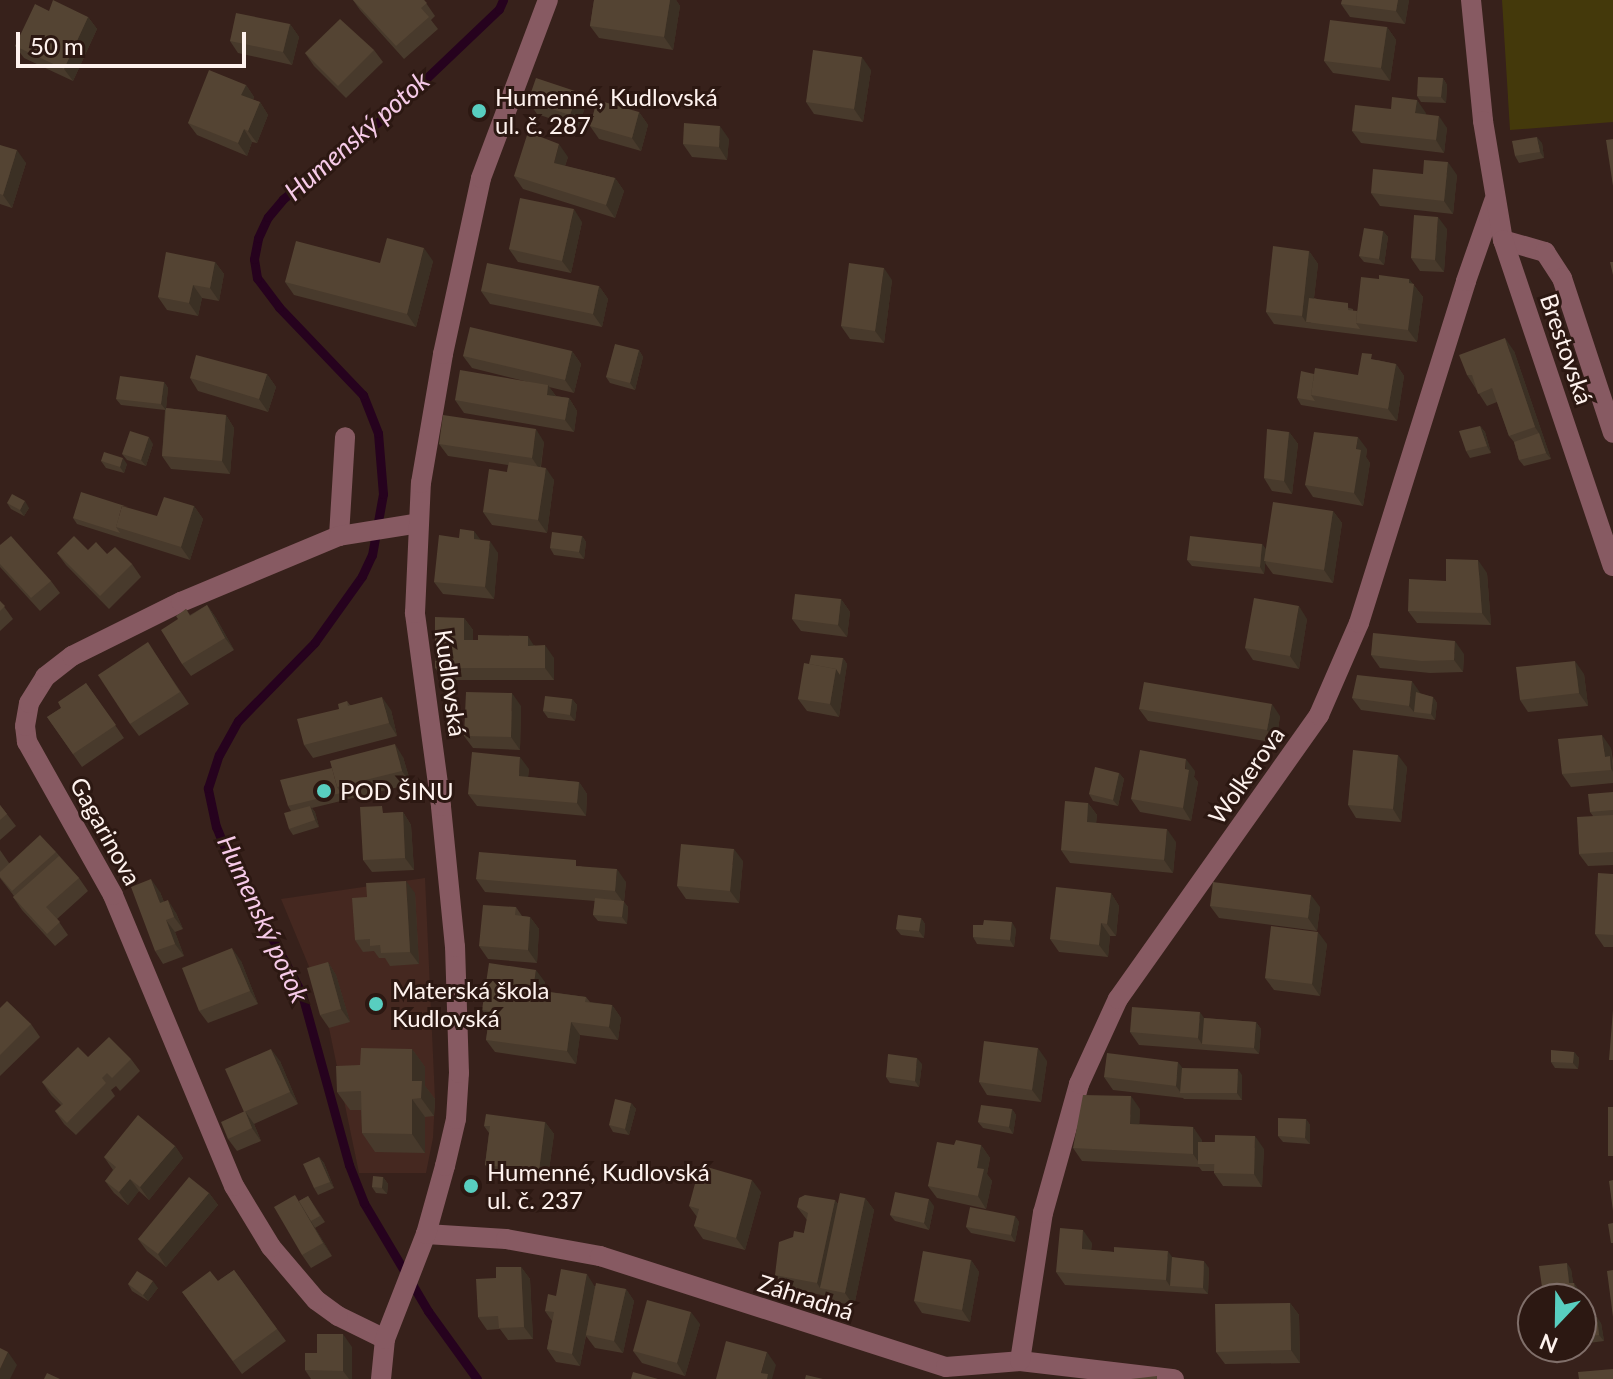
<!DOCTYPE html>
<meta charset="utf-8">
<style>
body{margin:0}
#map{position:relative;width:1613px;height:1379px;overflow:hidden;background:#37211b;font-family:Lato,sans-serif}
div>[style]{position:absolute}
.built>*{inset:0;background:#452820}
.green>*{inset:0;background:#44390b}
.stream>*{height:9px;margin:-4.5px;padding:0 4.5px;transform-origin:4.5px;border-radius:4.5px;background:#26021e}
.minor>*{height:20px;margin:-10px;padding:0 10px;transform-origin:10px;border-radius:10px;background:#875a62}
.tertiary>*{height:20px;margin:-10px;padding:0 10px;transform-origin:10px;border-radius:10px;background:#875a62}
.wall>*{inset:0;background:#483a2c}
.shaded-wall>*{inset:0;background:#3b3024}
.building>*{inset:0;background:#544433}
.dots>*{width:22px;height:22px;translate:-50% -50%;box-sizing:border-box;border:4px solid #2c1812;border-radius:50%}
span{translate:-50% -50%;white-space:nowrap;text-align:center;line-height:1.15;-webkit-text-stroke:6px #2c1812;paint-order:stroke}
.poi-label{font-size:24px;color:#fef2ee}
.left{translate:0 -50%;text-align:left}
.street-label{font-size:24px;color:#fef2ee}
.water-label{font-size:26px;color:#f6cae8;font-style:italic}
.north{position:absolute;left:1517px;top:1283px;width:80px;height:80px;box-sizing:border-box;background:#2c1812;border:2px solid #806f6a;border-radius:50%;rotate:202deg;font-size:22px;font-weight:700;line-height:32px;text-align:center;color:#fef2ee}
.north::after{content:'';display:block;margin:auto;width:28px;height:36px;background:#58cec0;clip-path:polygon(50% 0,100% 100%,50% 72%,0 100%)}
.scale{position:absolute;left:16px;top:32px;width:230px;height:36px;box-sizing:border-box;border:4px solid #fef2ee;border-top:0;padding-left:10px;font-size:24px;line-height:28px;white-space:nowrap;color:#fef2ee;-webkit-text-stroke:6px #2c1812;paint-order:stroke}
</style>
<div id="map">
<div class="built">
<div style="clip-path:polygon(425px 878px,435px 1099px,433px 1138px,426px 1173px,359px 1173px,329px 1028px,315px 981px,281px 899px)"></div>
</div>
<div class="green">
<div style="clip-path:polygon(1502px 0,1613px 0,1613px 122px,1510px 130px)"></div>
</div>
<div class="stream">
<div style="left:477px;top:1379px;width:84px;rotate:-125.8deg"></div>
<div style="left:428px;top:1311px;width:126px;rotate:-120.7deg"></div>
<div style="left:364px;top:1203px;width:41px;rotate:-111.5deg"></div>
<div style="left:349px;top:1165px;width:177px;rotate:-105.4deg"></div>
<div style="left:302px;top:994px;width:157px;rotate:-118.2deg"></div>
<div style="left:228px;top:856px;width:31px;rotate:-112deg"></div>
<div style="left:216px;top:827px;width:40px;rotate:-102deg"></div>
<div style="left:208px;top:788px;width:35px;rotate:-72deg"></div>
<div style="left:219px;top:755px;width:39px;rotate:-61deg"></div>
<div style="left:238px;top:721px;width:110px;rotate:-45.7deg"></div>
<div style="left:315px;top:642px;width:81px;rotate:-54.5deg"></div>
<div style="left:362px;top:576px;width:23px;rotate:-65deg"></div>
<div style="left:372px;top:555px;width:62px;rotate:-79.8deg"></div>
<div style="left:383px;top:494px;width:61px;rotate:-94.7deg"></div>
<div style="left:378px;top:433px;width:41px;rotate:-111.5deg"></div>
<div style="left:363px;top:395px;width:122px;rotate:-133.7deg"></div>
<div style="left:279px;top:307px;width:36px;rotate:-127deg"></div>
<div style="left:257px;top:278px;width:19px;rotate:-99deg"></div>
<div style="left:254px;top:259px;width:21px;rotate:-79deg"></div>
<div style="left:258px;top:238px;width:23px;rotate:-65deg"></div>
<div style="left:268px;top:217px;width:23px;rotate:-50deg"></div>
<div style="left:283px;top:199px;width:141px;rotate:-39deg"></div>
<div style="left:393px;top:110px;width:146px;rotate:-43.6deg"></div>
<div style="left:499px;top:9px;width:10px;rotate:-66deg"></div>
</div>
<div class="minor">
<div style="left:1503px;top:240px;width:44px;rotate:15.9deg"></div>
<div style="left:1545px;top:252px;width:31px;rotate:57deg"></div>
<div style="left:1562px;top:278px;width:163px;rotate:71.8deg"></div>
<div style="left:339px;top:536px;width:99px;rotate:-86.5deg"></div>
<div style="left:426px;top:1234px;width:80px;rotate:3.6deg"></div>
<div style="left:506px;top:1239px;width:96px;rotate:10.3deg"></div>
<div style="left:600px;top:1256px;width:363px;rotate:17.8deg"></div>
<div style="left:946px;top:1367px;width:74px;rotate:-4.6deg"></div>
<div style="left:1020px;top:1361px;width:155px;rotate:6.7deg"></div>
<div style="left:385px;top:1339px;width:52px;rotate:-153.9deg"></div>
<div style="left:338px;top:1316px;width:27px;rotate:-144deg"></div>
<div style="left:316px;top:1300px;width:70px;rotate:-130.3deg"></div>
<div style="left:271px;top:1247px;width:71px;rotate:-121.2deg"></div>
<div style="left:234px;top:1186px;width:315px;rotate:-112.6deg"></div>
<div style="left:113px;top:895px;width:176px;rotate:-119.3deg"></div>
<div style="left:27px;top:742px;width:16px;rotate:-97deg"></div>
<div style="left:25px;top:726px;width:23px;rotate:-80deg"></div>
<div style="left:29px;top:703px;width:31px;rotate:-58deg"></div>
<div style="left:45px;top:677px;width:34px;rotate:-38deg"></div>
<div style="left:72px;top:656px;width:122px;rotate:-26.4deg"></div>
<div style="left:181px;top:602px;width:171px;rotate:-22.7deg"></div>
<div style="left:339px;top:536px;width:81px;rotate:-9.2deg"></div>
<div style="left:1020px;top:1361px;width:150px;rotate:-81.2deg"></div>
<div style="left:1043px;top:1213px;width:134px;rotate:-74.4deg"></div>
<div style="left:1079px;top:1084px;width:94px;rotate:-65.4deg"></div>
<div style="left:1118px;top:999px;width:348px;rotate:-54.7deg"></div>
<div style="left:1319px;top:715px;width:100px;rotate:-66.5deg"></div>
<div style="left:1359px;top:623px;width:358px;rotate:-72.6deg"></div>
<div style="left:1466px;top:281px;width:85px;rotate:-70.7deg"></div>
<div style="left:381px;top:1379px;width:40px;rotate:-84.3deg"></div>
<div style="left:385px;top:1339px;width:113px;rotate:-68.7deg"></div>
<div style="left:426px;top:1234px;width:71px;rotate:-74.4deg"></div>
<div style="left:445px;top:1166px;width:48px;rotate:-76.8deg"></div>
<div style="left:456px;top:1119px;width:46px;rotate:-86.3deg"></div>
<div style="left:459px;top:1073px;width:126px;rotate:-91.8deg"></div>
<div style="left:455px;top:947px;width:142px;rotate:-95.7deg"></div>
<div style="left:441px;top:806px;width:195px;rotate:-97.7deg"></div>
<div style="left:415px;top:613px;width:130px;rotate:-87.4deg"></div>
<div style="left:421px;top:483px;width:131px;rotate:-80.3deg"></div>
<div style="left:443px;top:354px;width:180px;rotate:-77.8deg"></div>
<div style="left:481px;top:178px;width:190px;rotate:-69.4deg"></div>
</div>
<div class="tertiary">
<div style="left:1471px;top:0;width:122px;rotate:84.3deg"></div>
<div style="left:1483px;top:121px;width:121px;rotate:80.5deg"></div>
<div style="left:1503px;top:240px;width:344px;rotate:71.4deg"></div>
</div>
<div class="wall">
<div style="clip-path:polygon(353px 0,424px 0,435px 16px,431px 20px,438px 29px,404px 59px,360px 10px)"></div>
<div style="clip-path:polygon(594px 0,676px 0,680px 6px,673px 50px,599px 38px,590px 26px)"></div>
<div style="clip-path:polygon(1342px 0,1409px 0,1405px 24px,1350px 17px,1341px 4px)"></div>
<div style="clip-path:polygon(49px 11px,88px 17px,97px 29px,73px 81px,24px 58px,15px 46px)"></div>
<div style="clip-path:polygon(290px 24px,299px 37px,292px 65px,238px 53px,230px 41px)"></div>
<div style="clip-path:polygon(1387px 27px,1396px 40px,1390px 81px,1333px 73px,1324px 61px)"></div>
<div style="clip-path:polygon(374px 50px,383px 62px,346px 98px,314px 66px,305px 53px)"></div>
<div style="clip-path:polygon(871px 70px,863px 122px,814px 114px,806px 102px)"></div>
<div style="clip-path:polygon(1443px 78px,1447px 85px,1446px 103px,1421px 102px,1417px 96px)"></div>
<div style="clip-path:polygon(246px 85px,254px 97px,253px 100px,260px 102px,268px 115px,257px 143px,252px 142px,247px 156px,197px 135px,188px 123px)"></div>
<div style="clip-path:polygon(1417px 100px,1425px 114px,1447px 128px,1444px 153px,1361px 143px,1352px 131px,1391px 109px)"></div>
<div style="clip-path:polygon(528px 101px,586px 104px,578px 128px,537px 114px)"></div>
<div style="clip-path:polygon(639px 112px,648px 125px,641px 151px,599px 139px,590px 126px)"></div>
<div style="clip-path:polygon(729px 139px,727px 160px,692px 157px,683px 144px)"></div>
<div style="clip-path:polygon(1542px 143px,1544px 158px,1519px 163px,1515px 156px)"></div>
<div style="clip-path:polygon(0 145px,26px 163px,12px 208px,0 204px)"></div>
<div style="clip-path:polygon(568px 157px,565px 166px,615px 178px,624px 191px,615px 218px,523px 189px,514px 176px)"></div>
<div style="clip-path:polygon(1423px 174px,1457px 175px,1453px 214px,1380px 206px,1371px 193px)"></div>
<div style="clip-path:polygon(582px 222px,571px 273px,518px 262px,509px 249px)"></div>
<div style="clip-path:polygon(1447px 229px,1444px 272px,1420px 271px,1411px 258px)"></div>
<div style="clip-path:polygon(1383px 231px,1388px 237px,1384px 265px,1364px 262px,1359px 256px)"></div>
<div style="clip-path:polygon(1309px 251px,1318px 264px,1314px 298px,1353px 309px,1353px 311px,1357px 311px,1379px 279px,1409px 279px,1423px 297px,1417px 342px,1274px 324px,1266px 312px)"></div>
<div style="clip-path:polygon(433px 261px,416px 327px,294px 295px,285px 282px,380px 263px)"></div>
<div style="clip-path:polygon(215px 262px,224px 274px,219px 301px,202px 298px,198px 316px,167px 310px,158px 297px)"></div>
<div style="clip-path:polygon(892px 280px,884px 343px,850px 339px,841px 326px)"></div>
<div style="clip-path:polygon(599px 286px,608px 299px,602px 327px,490px 304px,481px 291px)"></div>
<div style="clip-path:polygon(639px 350px,643px 357px,635px 390px,610px 383px,606px 377px)"></div>
<div style="clip-path:polygon(572px 351px,581px 364px,574px 393px,549px 387px,556px 396px,569px 398px,577px 411px,574px 432px,464px 413px,455px 400px,528px 382px,472px 368px,463px 356px)"></div>
<div style="clip-path:polygon(1514px 351px,1551px 459px,1524px 466px,1519px 460px,1514px 442px,1509px 436px,1497px 402px,1487px 406px,1467px 375px)"></div>
<div style="clip-path:polygon(1377px 360px,1396px 364px,1404px 376px,1397px 421px,1301px 405px,1297px 398px,1314px 374px,1358px 375px)"></div>
<div style="clip-path:polygon(267px 374px,276px 387px,268px 412px,198px 391px,190px 378px)"></div>
<div style="clip-path:polygon(164px 382px,168px 388px,166px 408px,226px 415px,234px 428px,230px 474px,171px 469px,162px 456px,165px 410px,121px 405px,116px 399px)"></div>
<div style="clip-path:polygon(1480px 426px,1485px 432px,1491px 453px,1470px 458px,1466px 451px)"></div>
<div style="clip-path:polygon(1289px 432px,1298px 444px,1292px 494px,1272px 491px,1264px 478px)"></div>
<div style="clip-path:polygon(544px 442px,541px 467px,554px 480px,547px 533px,492px 525px,483px 512px,507px 472px,508px 465px,448px 456px,439px 444px)"></div>
<div style="clip-path:polygon(153px 444px,146px 466px,127px 460px,122px 454px)"></div>
<div style="clip-path:polygon(1367px 449px,1366px 457px,1370px 463px,1363px 506px,1313px 497px,1305px 485px)"></div>
<div style="clip-path:polygon(101px 461px,127px 464px,124px 473px,106px 468px)"></div>
<div style="clip-path:polygon(7px 503px,29px 508px,24px 516px,11px 509px)"></div>
<div style="clip-path:polygon(194px 506px,203px 519px,190px 560px,77px 524px,73px 518px,157px 516px)"></div>
<div style="clip-path:polygon(1333px 511px,1342px 523px,1333px 583px,1273px 574px,1265px 563px,1264px 574px,1192px 566px,1187px 560px,1262px 544px,1266px 550px)"></div>
<div style="clip-path:polygon(582px 536px,586px 542px,584px 559px,554px 555px,550px 548px)"></div>
<div style="clip-path:polygon(481px 540px,498px 553px,494px 599px,443px 594px,434px 582px)"></div>
<div style="clip-path:polygon(0 545px,51px 581px,60px 593px,40px 611px,0 567px)"></div>
<div style="clip-path:polygon(88px 550px,107px 554px,132px 564px,141px 577px,109px 609px,66px 565px,57px 553px)"></div>
<div style="clip-path:polygon(1487px 573px,1491px 625px,1417px 623px,1408px 611px,1446px 581px)"></div>
<div style="clip-path:polygon(841px 599px,850px 612px,847px 637px,801px 631px,792px 619px)"></div>
<div style="clip-path:polygon(0 601px,13px 619px,0 631px)"></div>
<div style="clip-path:polygon(207px 605px,216px 618px,234px 650px,191px 676px,182px 664px,178px 619px,186px 609px,190px 615px)"></div>
<div style="clip-path:polygon(464px 618px,473px 630px,473px 640px,534px 645px,554px 658px,554px 680px,444px 680px,435px 668px)"></div>
<div style="clip-path:polygon(1307px 619px,1299px 669px,1253px 660px,1245px 648px)"></div>
<div style="clip-path:polygon(1464px 654px,1463px 672px,1430px 673px,1380px 668px,1371px 655px)"></div>
<div style="clip-path:polygon(156px 655px,189px 704px,139px 736px,130px 724px)"></div>
<div style="clip-path:polygon(843px 658px,847px 664px,839px 717px,807px 711px,798px 699px,809px 664px)"></div>
<div style="clip-path:polygon(1584px 674px,1588px 706px,1528px 712px,1520px 700px)"></div>
<div style="clip-path:polygon(86px 683px,124px 738px,82px 767px,47px 717px,61px 708px)"></div>
<div style="clip-path:polygon(1421px 694px,1433px 697px,1437px 703px,1435px 720px,1361px 710px,1352px 698px)"></div>
<div style="clip-path:polygon(572px 699px,577px 705px,575px 721px,548px 718px,543px 711px)"></div>
<div style="clip-path:polygon(347px 701px,350px 705px,391px 710px,397px 736px,313px 758px,304px 745px)"></div>
<div style="clip-path:polygon(521px 706px,520px 750px,473px 748px,464px 736px)"></div>
<div style="clip-path:polygon(1139px 709px,1280px 716px,1276px 743px,1148px 721px)"></div>
<div style="clip-path:polygon(1611px 748px,1613px 761px,1613px 783px,1571px 787px,1562px 774px)"></div>
<div style="clip-path:polygon(403px 757px,411px 784px,312px 808px,315px 812px,319px 827px,293px 835px,289px 829px,291px 811px,288px 806px)"></div>
<div style="clip-path:polygon(1407px 767px,1401px 822px,1356px 818px,1348px 805px)"></div>
<div style="clip-path:polygon(529px 769px,528px 777px,579px 782px,587px 794px,586px 816px,477px 806px,468px 794px)"></div>
<div style="clip-path:polygon(1195px 771px,1194px 777px,1198px 782px,1191px 821px,1140px 812px,1131px 799px)"></div>
<div style="clip-path:polygon(1119px 773px,1124px 779px,1118px 806px,1093px 801px,1089px 794px)"></div>
<div style="clip-path:polygon(1613px 792px,1613px 865px,1588px 866px,1579px 854px,1593px 816px,1590px 812px)"></div>
<div style="clip-path:polygon(1088px 803px,1097px 815px,1096px 823px,1176px 842px,1173px 873px,1070px 863px,1061px 850px)"></div>
<div style="clip-path:polygon(0 805px,16px 826px,0 840px)"></div>
<div style="clip-path:polygon(403px 812px,411px 825px,414px 870px,372px 872px,363px 860px,387px 813px)"></div>
<div style="clip-path:polygon(0 850px,9px 863px,56px 852px,79px 878px,88px 891px,57px 919px,68px 935px,55px 946px,22px 910px,13px 897px,14px 896px,0 878px)"></div>
<div style="clip-path:polygon(743px 861px,739px 903px,686px 899px,677px 886px)"></div>
<div style="clip-path:polygon(580px 866px,626px 882px,624px 902px,628px 907px,627px 924px,598px 921px,593px 915px,595px 901px,485px 892px,476px 879px)"></div>
<div style="clip-path:polygon(1613px 874px,1613px 947px,1604px 947px,1595px 934px)"></div>
<div style="clip-path:polygon(160px 892px,164px 902px,176px 913px,183px 929px,175px 932px,184px 956px,163px 964px,155px 951px)"></div>
<div style="clip-path:polygon(415px 893px,419px 964px,390px 966px,385px 958px,379px 958px,374px 951px,363px 952px,355px 940px)"></div>
<div style="clip-path:polygon(1111px 893px,1119px 906px,1116px 936px,1110px 936px,1108px 957px,1059px 952px,1050px 939px)"></div>
<div style="clip-path:polygon(1210px 906px,1320px 907px,1317px 931px,1219px 918px)"></div>
<div style="clip-path:polygon(516px 907px,522px 916px,530px 917px,539px 929px,537px 963px,488px 959px,479px 946px)"></div>
<div style="clip-path:polygon(921px 918px,925px 924px,924px 938px,901px 935px,896px 929px)"></div>
<div style="clip-path:polygon(1016px 929px,1014px 947px,977px 944px,973px 937px)"></div>
<div style="clip-path:polygon(1327px 944px,1320px 996px,1274px 990px,1265px 978px)"></div>
<div style="clip-path:polygon(241px 961px,258px 1004px,208px 1023px,199px 1011px)"></div>
<div style="clip-path:polygon(328px 962px,336px 975px,350px 1022px,329px 1028px,320px 1015px)"></div>
<div style="clip-path:polygon(545px 982px,543px 991px,586px 997px,590px 1002px,612px 1005px,621px 1018px,618px 1040px,580px 1035px,576px 1064px,495px 1052px,486px 1040px,489px 1019px,482px 1010px)"></div>
<div style="clip-path:polygon(0 1008px,31px 1024px,40px 1037px,0 1076px)"></div>
<div style="clip-path:polygon(1204px 1018px,1256px 1022px,1261px 1029px,1259px 1054px,1139px 1045px,1130px 1032px)"></div>
<div style="clip-path:polygon(412px 1049px,425px 1067px,425px 1086px,435px 1099px,434px 1116px,425px 1117px,425px 1153px,375px 1152px,362px 1133px,361px 1110px,350px 1110px,337px 1092px,360px 1065px)"></div>
<div style="clip-path:polygon(1574px 1052px,1579px 1058px,1578px 1069px,1555px 1068px,1551px 1062px)"></div>
<div style="clip-path:polygon(88px 1057px,131px 1059px,140px 1071px,120px 1091px,116px 1086px,111px 1090px,115px 1096px,76px 1135px,64px 1124px,55px 1111px,61px 1105px,51px 1095px,42px 1082px)"></div>
<div style="clip-path:polygon(280px 1061px,298px 1104px,254px 1124px,261px 1141px,237px 1151px,228px 1139px,244px 1112px)"></div>
<div style="clip-path:polygon(1047px 1061px,1041px 1102px,987px 1095px,979px 1082px)"></div>
<div style="clip-path:polygon(922px 1064px,919px 1087px,890px 1083px,886px 1077px)"></div>
<div style="clip-path:polygon(1242px 1075px,1242px 1100px,1184px 1099px,1183px 1098px,1113px 1090px,1104px 1077px)"></div>
<div style="clip-path:polygon(631px 1103px,636px 1109px,629px 1135px,613px 1132px,609px 1125px)"></div>
<div style="clip-path:polygon(1012px 1109px,1016px 1115px,1013px 1134px,983px 1128px,978px 1122px)"></div>
<div style="clip-path:polygon(1140px 1109px,1139px 1124px,1193px 1127px,1202px 1142px,1264px 1149px,1262px 1187px,1223px 1186px,1214px 1173px,1214px 1171px,1202px 1171px,1199px 1167px,1082px 1161px,1073px 1148px)"></div>
<div style="clip-path:polygon(1306px 1119px,1310px 1125px,1310px 1144px,1283px 1142px,1278px 1136px)"></div>
<div style="clip-path:polygon(545px 1122px,554px 1134px,547px 1184px,494px 1177px,485px 1165px,489px 1133px,484px 1126px)"></div>
<div style="clip-path:polygon(954px 1145px,981px 1145px,990px 1158px,987px 1174px,992px 1181px,986px 1209px,937px 1198px,928px 1186px)"></div>
<div style="clip-path:polygon(175px 1146px,183px 1158px,149px 1200px,139px 1191px,128px 1205px,114px 1193px,105px 1181px,113px 1170px,104px 1157px)"></div>
<div style="clip-path:polygon(319px 1157px,324px 1163px,334px 1188px,318px 1195px,314px 1188px)"></div>
<div style="clip-path:polygon(383px 1177px,388px 1184px,387px 1194px,376px 1193px,372px 1187px)"></div>
<div style="clip-path:polygon(761px 1192px,745px 1250px,703px 1239px,694px 1226px,697px 1217px,689px 1206px)"></div>
<div style="clip-path:polygon(209px 1193px,218px 1205px,166px 1267px,147px 1251px,138px 1239px)"></div>
<div style="clip-path:polygon(308px 1196px,325px 1222px,315px 1228px,332px 1256px,311px 1268px,302px 1255px,299px 1201px)"></div>
<div style="clip-path:polygon(865px 1198px,874px 1210px,854px 1306px,829px 1300px,826px 1296px,784px 1287px,775px 1275px,804px 1233px,807px 1220px,797px 1207px,835px 1200px,838px 1204px)"></div>
<div style="clip-path:polygon(934px 1206px,929px 1230px,895px 1221px,890px 1215px)"></div>
<div style="clip-path:polygon(1015px 1216px,1019px 1222px,1015px 1242px,971px 1233px,966px 1227px)"></div>
<div style="clip-path:polygon(1092px 1243px,1091px 1250px,1172px 1257px,1209px 1268px,1208px 1294px,1065px 1285px,1056px 1272px)"></div>
<div style="clip-path:polygon(971px 1260px,979px 1272px,970px 1322px,922px 1313px,914px 1301px)"></div>
<div style="clip-path:polygon(521px 1267px,530px 1279px,533px 1339px,508px 1340px,500px 1329px,487px 1330px,478px 1317px,496px 1278px)"></div>
<div style="clip-path:polygon(1571px 1269px,1573px 1283px,1574px 1283px,1578px 1289px,1546px 1294px,1542px 1287px)"></div>
<div style="clip-path:polygon(234px 1270px,286px 1341px,242px 1374px,182px 1292px,218px 1281px)"></div>
<div style="clip-path:polygon(128px 1284px,158px 1288px,148px 1301px,132px 1291px)"></div>
<div style="clip-path:polygon(595px 1286px,626px 1289px,634px 1301px,623px 1353px,595px 1348px,586px 1336px,580px 1366px,556px 1362px,547px 1349px,552px 1321px,545px 1311px,556px 1296px)"></div>
<div style="clip-path:polygon(1290px 1303px,1299px 1315px,1300px 1363px,1225px 1364px,1216px 1352px)"></div>
<div style="clip-path:polygon(1581px 1307px,1583px 1320px,1601px 1323px,1604px 1341px,1581px 1344px)"></div>
<div style="clip-path:polygon(700px 1324px,685px 1376px,642px 1363px,633px 1351px)"></div>
<div style="clip-path:polygon(352px 1347px,352px 1379px,311px 1379px,305px 1370px,317px 1353px)"></div>
</div>
<div class="shaded-wall">
<div style="clip-path:polygon(670px 0,676px 0,680px 6px,673px 50px,664px 37px)"></div>
<div style="clip-path:polygon(1398px 0,1409px 0,1405px 24px,1396px 11px)"></div>
<div style="clip-path:polygon(88px 17px,97px 29px,73px 81px,64px 69px)"></div>
<div style="clip-path:polygon(290px 24px,299px 37px,292px 65px,283px 52px)"></div>
<div style="clip-path:polygon(1387px 27px,1396px 40px,1390px 81px,1381px 68px)"></div>
<div style="clip-path:polygon(862px 57px,871px 70px,863px 122px,854px 109px)"></div>
<div style="clip-path:polygon(1443px 78px,1447px 85px,1446px 103px,1441px 97px)"></div>
<div style="clip-path:polygon(246px 85px,254px 97px,250px 108px,241px 95px)"></div>
<div style="clip-path:polygon(578px 92px,586px 104px,578px 128px,570px 115px)"></div>
<div style="clip-path:polygon(1417px 100px,1426px 113px,1424px 126px,1415px 113px)"></div>
<div style="clip-path:polygon(260px 102px,268px 115px,257px 143px,248px 131px)"></div>
<div style="clip-path:polygon(639px 112px,648px 125px,641px 151px,632px 138px)"></div>
<div style="clip-path:polygon(1439px 116px,1447px 128px,1444px 153px,1436px 140px)"></div>
<div style="clip-path:polygon(720px 126px,729px 139px,727px 160px,719px 147px)"></div>
<div style="clip-path:polygon(244px 129px,252px 142px,247px 156px,238px 143px)"></div>
<div style="clip-path:polygon(1537px 137px,1542px 143px,1544px 158px,1540px 152px)"></div>
<div style="clip-path:polygon(559px 144px,568px 157px,562px 175px,554px 163px)"></div>
<div style="clip-path:polygon(17px 150px,26px 163px,12px 208px,3px 195px)"></div>
<div style="clip-path:polygon(1448px 162px,1457px 175px,1453px 214px,1444px 201px)"></div>
<div style="clip-path:polygon(615px 178px,624px 191px,615px 218px,606px 205px)"></div>
<div style="clip-path:polygon(574px 209px,582px 222px,571px 273px,562px 261px)"></div>
<div style="clip-path:polygon(1438px 217px,1447px 229px,1444px 272px,1435px 260px)"></div>
<div style="clip-path:polygon(1383px 231px,1388px 237px,1384px 265px,1379px 259px)"></div>
<div style="clip-path:polygon(424px 248px,433px 261px,416px 327px,407px 314px)"></div>
<div style="clip-path:polygon(1309px 251px,1318px 264px,1311px 323px,1306px 322px,1302px 316px)"></div>
<div style="clip-path:polygon(215px 262px,224px 274px,219px 301px,210px 288px)"></div>
<div style="clip-path:polygon(884px 268px,892px 280px,884px 343px,875px 331px)"></div>
<div style="clip-path:polygon(1409px 279px,1423px 297px,1417px 342px,1408px 330px)"></div>
<div style="clip-path:polygon(193px 285px,202px 298px,198px 316px,189px 303px)"></div>
<div style="clip-path:polygon(599px 286px,608px 299px,602px 327px,593px 314px)"></div>
<div style="clip-path:polygon(1505px 338px,1514px 351px,1551px 459px,1546px 453px,1539px 433px,1535px 427px)"></div>
<div style="clip-path:polygon(639px 350px,643px 357px,635px 390px,630px 383px)"></div>
<div style="clip-path:polygon(572px 351px,581px 364px,574px 393px,565px 380px)"></div>
<div style="clip-path:polygon(1396px 364px,1404px 376px,1397px 421px,1388px 409px)"></div>
<div style="clip-path:polygon(267px 374px,276px 387px,268px 412px,259px 399px)"></div>
<div style="clip-path:polygon(164px 382px,168px 388px,166px 410px,161px 404px)"></div>
<div style="clip-path:polygon(548px 385px,557px 398px,547px 395px)"></div>
<div style="clip-path:polygon(569px 398px,577px 411px,574px 432px,565px 420px)"></div>
<div style="clip-path:polygon(226px 415px,234px 428px,230px 474px,222px 461px)"></div>
<div style="clip-path:polygon(1480px 426px,1485px 432px,1491px 453px,1487px 446px)"></div>
<div style="clip-path:polygon(536px 429px,544px 442px,540px 470px,532px 458px)"></div>
<div style="clip-path:polygon(1289px 432px,1298px 444px,1292px 494px,1284px 481px)"></div>
<div style="clip-path:polygon(149px 437px,153px 444px,146px 466px,141px 460px)"></div>
<div style="clip-path:polygon(1358px 437px,1367px 449px,1366px 457px,1370px 463px,1363px 506px,1354px 493px,1356px 449px)"></div>
<div style="clip-path:polygon(123px 458px,127px 464px,124px 473px,120px 467px)"></div>
<div style="clip-path:polygon(546px 468px,554px 480px,547px 533px,538px 520px)"></div>
<div style="clip-path:polygon(25px 501px,29px 508px,24px 516px,20px 510px)"></div>
<div style="clip-path:polygon(194px 506px,203px 519px,190px 560px,181px 547px)"></div>
<div style="clip-path:polygon(1333px 511px,1342px 523px,1333px 583px,1324px 570px)"></div>
<div style="clip-path:polygon(474px 531px,483px 543px,474px 539px)"></div>
<div style="clip-path:polygon(582px 536px,586px 542px,584px 559px,579px 552px)"></div>
<div style="clip-path:polygon(490px 541px,498px 553px,494px 599px,485px 587px)"></div>
<div style="clip-path:polygon(1262px 544px,1267px 550px,1264px 574px,1260px 567px)"></div>
<div style="clip-path:polygon(1478px 560px,1487px 573px,1491px 625px,1482px 613px)"></div>
<div style="clip-path:polygon(841px 599px,850px 612px,847px 637px,838px 625px)"></div>
<div style="clip-path:polygon(207px 605px,216px 618px,234px 650px,225px 638px)"></div>
<div style="clip-path:polygon(1299px 606px,1307px 619px,1299px 669px,1290px 656px)"></div>
<div style="clip-path:polygon(464px 618px,473px 630px,473px 652px,464px 640px)"></div>
<div style="clip-path:polygon(528px 636px,536px 649px,528px 646px)"></div>
<div style="clip-path:polygon(1455px 641px,1464px 654px,1463px 672px,1454px 660px)"></div>
<div style="clip-path:polygon(545px 645px,554px 658px,554px 680px,545px 668px)"></div>
<div style="clip-path:polygon(843px 658px,847px 664px,839px 717px,830px 704px,836px 669px)"></div>
<div style="clip-path:polygon(1575px 661px,1584px 674px,1588px 706px,1579px 693px)"></div>
<div style="clip-path:polygon(1412px 681px,1421px 694px,1414px 712px,1409px 706px)"></div>
<div style="clip-path:polygon(512px 693px,521px 706px,520px 750px,511px 737px)"></div>
<div style="clip-path:polygon(382px 697px,391px 710px,397px 736px,389px 723px)"></div>
<div style="clip-path:polygon(1433px 697px,1437px 703px,1435px 720px,1431px 714px)"></div>
<div style="clip-path:polygon(572px 699px,577px 705px,575px 721px,570px 715px)"></div>
<div style="clip-path:polygon(1272px 704px,1280px 716px,1276px 743px,1267px 730px)"></div>
<div style="clip-path:polygon(1602px 735px,1611px 748px,1613px 772px,1605px 757px)"></div>
<div style="clip-path:polygon(395px 744px,403px 757px,411px 784px,402px 771px)"></div>
<div style="clip-path:polygon(1398px 755px,1407px 767px,1401px 822px,1393px 809px)"></div>
<div style="clip-path:polygon(520px 757px,529px 769px,527px 789px,519px 776px)"></div>
<div style="clip-path:polygon(1186px 759px,1195px 771px,1194px 777px,1198px 782px,1191px 821px,1183px 808px)"></div>
<div style="clip-path:polygon(1119px 773px,1124px 779px,1118px 806px,1113px 800px)"></div>
<div style="clip-path:polygon(579px 782px,587px 794px,586px 816px,577px 803px)"></div>
<div style="clip-path:polygon(1088px 803px,1097px 815px,1095px 835px,1087px 822px)"></div>
<div style="clip-path:polygon(310px 806px,315px 812px,319px 827px,315px 820px)"></div>
<div style="clip-path:polygon(403px 812px,411px 825px,414px 870px,405px 858px)"></div>
<div style="clip-path:polygon(1167px 829px,1176px 842px,1173px 873px,1164px 860px)"></div>
<div style="clip-path:polygon(734px 849px,743px 861px,739px 903px,730px 891px)"></div>
<div style="clip-path:polygon(617px 869px,626px 882px,624px 902px,628px 907px,627px 924px,622px 917px,623px 902px,615px 891px)"></div>
<div style="clip-path:polygon(151px 879px,160px 892px,169px 915px,160px 903px)"></div>
<div style="clip-path:polygon(406px 881px,415px 893px,419px 964px,410px 952px)"></div>
<div style="clip-path:polygon(1111px 893px,1119px 906px,1116px 936px,1107px 924px)"></div>
<div style="clip-path:polygon(1311px 895px,1320px 907px,1317px 931px,1308px 918px)"></div>
<div style="clip-path:polygon(168px 900px,176px 913px,183px 929px,174px 917px)"></div>
<div style="clip-path:polygon(530px 917px,539px 929px,537px 963px,528px 950px)"></div>
<div style="clip-path:polygon(921px 918px,925px 924px,924px 938px,919px 931px)"></div>
<div style="clip-path:polygon(166px 920px,175px 932px,184px 956px,175px 944px)"></div>
<div style="clip-path:polygon(1012px 922px,1016px 929px,1014px 947px,1010px 940px)"></div>
<div style="clip-path:polygon(1101px 923px,1110px 936px,1108px 957px,1099px 945px)"></div>
<div style="clip-path:polygon(1318px 932px,1327px 944px,1320px 996px,1312px 984px)"></div>
<div style="clip-path:polygon(232px 948px,241px 961px,258px 1004px,250px 991px)"></div>
<div style="clip-path:polygon(328px 962px,336px 975px,350px 1022px,341px 1009px)"></div>
<div style="clip-path:polygon(536px 970px,545px 982px,542px 1003px,533px 990px)"></div>
<div style="clip-path:polygon(612px 1005px,621px 1018px,618px 1040px,609px 1027px)"></div>
<div style="clip-path:polygon(1200px 1012px,1209px 1025px,1202px 1044px,1198px 1038px)"></div>
<div style="clip-path:polygon(571px 1022px,580px 1035px,576px 1064px,567px 1051px)"></div>
<div style="clip-path:polygon(1256px 1022px,1261px 1029px,1259px 1054px,1254px 1048px)"></div>
<div style="clip-path:polygon(1038px 1048px,1047px 1061px,1041px 1102px,1032px 1090px)"></div>
<div style="clip-path:polygon(271px 1049px,280px 1061px,298px 1104px,290px 1092px)"></div>
<div style="clip-path:polygon(412px 1049px,425px 1067px,425px 1086px,435px 1099px,434px 1116px,421px 1098px,412px 1081px)"></div>
<div style="clip-path:polygon(1574px 1052px,1579px 1058px,1578px 1069px,1573px 1063px)"></div>
<div style="clip-path:polygon(917px 1058px,922px 1064px,919px 1087px,915px 1081px)"></div>
<div style="clip-path:polygon(1178px 1062px,1187px 1074px,1181px 1093px,1176px 1086px)"></div>
<div style="clip-path:polygon(1238px 1069px,1242px 1075px,1242px 1100px,1237px 1093px)"></div>
<div style="clip-path:polygon(1131px 1096px,1140px 1109px,1139px 1136px,1130px 1124px)"></div>
<div style="clip-path:polygon(412px 1099px,425px 1117px,425px 1153px,412px 1134px)"></div>
<div style="clip-path:polygon(631px 1103px,636px 1109px,629px 1135px,625px 1129px)"></div>
<div style="clip-path:polygon(1012px 1109px,1016px 1115px,1013px 1134px,1009px 1127px)"></div>
<div style="clip-path:polygon(245px 1111px,254px 1124px,261px 1141px,252px 1128px)"></div>
<div style="clip-path:polygon(1306px 1119px,1310px 1125px,1310px 1144px,1305px 1138px)"></div>
<div style="clip-path:polygon(545px 1122px,554px 1134px,547px 1184px,539px 1171px)"></div>
<div style="clip-path:polygon(1193px 1127px,1202px 1140px,1202px 1164px,1200px 1164px,1193px 1154px)"></div>
<div style="clip-path:polygon(1255px 1136px,1264px 1149px,1262px 1187px,1254px 1174px)"></div>
<div style="clip-path:polygon(981px 1145px,990px 1158px,987px 1174px,992px 1181px,986px 1209px,978px 1196px,977px 1168px)"></div>
<div style="clip-path:polygon(175px 1146px,183px 1158px,149px 1200px,140px 1187px)"></div>
<div style="clip-path:polygon(319px 1157px,324px 1163px,334px 1188px,330px 1182px)"></div>
<div style="clip-path:polygon(383px 1177px,388px 1184px,387px 1194px,382px 1188px)"></div>
<div style="clip-path:polygon(130px 1179px,139px 1191px,128px 1205px,119px 1192px)"></div>
<div style="clip-path:polygon(752px 1180px,761px 1192px,745px 1250px,736px 1238px)"></div>
<div style="clip-path:polygon(209px 1193px,218px 1205px,166px 1267px,158px 1254px)"></div>
<div style="clip-path:polygon(295px 1195px,315px 1228px,332px 1256px,323px 1243px)"></div>
<div style="clip-path:polygon(865px 1198px,874px 1210px,854px 1306px,845px 1293px)"></div>
<div style="clip-path:polygon(929px 1199px,934px 1206px,929px 1230px,924px 1223px)"></div>
<div style="clip-path:polygon(835px 1200px,843px 1212px,820px 1288px,817px 1283px)"></div>
<div style="clip-path:polygon(1015px 1216px,1019px 1222px,1015px 1242px,1011px 1235px)"></div>
<div style="clip-path:polygon(1083px 1230px,1092px 1243px,1090px 1262px,1082px 1249px)"></div>
<div style="clip-path:polygon(1168px 1251px,1177px 1264px,1170px 1286px,1166px 1280px)"></div>
<div style="clip-path:polygon(971px 1260px,979px 1272px,970px 1322px,962px 1310px)"></div>
<div style="clip-path:polygon(1204px 1261px,1209px 1268px,1208px 1294px,1203px 1288px)"></div>
<div style="clip-path:polygon(1567px 1263px,1571px 1269px,1574px 1290px,1569px 1283px)"></div>
<div style="clip-path:polygon(521px 1267px,530px 1279px,533px 1339px,524px 1327px)"></div>
<div style="clip-path:polygon(587px 1274px,595px 1287px,580px 1366px,572px 1354px)"></div>
<div style="clip-path:polygon(153px 1281px,158px 1288px,148px 1301px,143px 1295px)"></div>
<div style="clip-path:polygon(1574px 1283px,1578px 1289px,1580px 1299px,1576px 1299px)"></div>
<div style="clip-path:polygon(626px 1289px,634px 1301px,623px 1353px,614px 1341px)"></div>
<div style="clip-path:polygon(1290px 1303px,1299px 1315px,1300px 1363px,1291px 1350px)"></div>
<div style="clip-path:polygon(691px 1312px,700px 1324px,685px 1376px,677px 1363px)"></div>
<div style="clip-path:polygon(1597px 1317px,1601px 1323px,1604px 1341px,1599px 1335px)"></div>
<div style="clip-path:polygon(343px 1334px,352px 1347px,352px 1379px,349px 1379px,343px 1371px)"></div>
<div style="clip-path:polygon(8px 1352px,17px 1365px,10px 1379px,0 1379px,0 1369px)"></div>
<div style="clip-path:polygon(767px 1352px,776px 1365px,772px 1379px,765px 1379px,761px 1373px)"></div>
</div>
<div class="building">
<div style="clip-path:polygon(53px 0,88px 17px,64px 69px,15px 46px,35px 4px,49px 11px)"></div>
<div style="clip-path:polygon(353px 0,424px 0,427px 3px,421px 8px,429px 17px,396px 46px)"></div>
<div style="clip-path:polygon(594px 0,670px 0,664px 37px,590px 26px)"></div>
<div style="clip-path:polygon(1342px 0,1398px 0,1396px 11px,1341px 4px)"></div>
<div style="clip-path:polygon(236px 13px,290px 24px,283px 52px,230px 41px)"></div>
<div style="clip-path:polygon(340px 19px,374px 50px,338px 86px,305px 53px)"></div>
<div style="clip-path:polygon(1330px 20px,1387px 27px,1381px 68px,1324px 61px)"></div>
<div style="clip-path:polygon(813px 50px,862px 57px,854px 109px,806px 102px)"></div>
<div style="clip-path:polygon(209px 70px,246px 85px,241px 95px,260px 102px,248px 131px,244px 129px,238px 143px,188px 123px)"></div>
<div style="clip-path:polygon(1418px 77px,1443px 78px,1441px 97px,1417px 96px)"></div>
<div style="clip-path:polygon(536px 78px,578px 92px,570px 115px,528px 101px)"></div>
<div style="clip-path:polygon(1392px 97px,1417px 100px,1415px 113px,1439px 116px,1436px 140px,1352px 131px,1355px 105px,1391px 109px)"></div>
<div style="clip-path:polygon(597px 100px,639px 112px,632px 138px,590px 126px)"></div>
<div style="clip-path:polygon(684px 123px,720px 126px,719px 147px,683px 144px)"></div>
<div style="clip-path:polygon(528px 132px,559px 144px,554px 163px,615px 178px,606px 205px,514px 176px)"></div>
<div style="clip-path:polygon(1537px 137px,1540px 152px,1515px 156px,1512px 141px)"></div>
<div style="clip-path:polygon(1613px 139px,1613px 186px,1606px 140px)"></div>
<div style="clip-path:polygon(0 145px,17px 150px,3px 195px,0 194px)"></div>
<div style="clip-path:polygon(1424px 160px,1448px 162px,1444px 201px,1371px 193px,1373px 169px,1423px 174px)"></div>
<div style="clip-path:polygon(520px 198px,574px 209px,562px 261px,509px 249px)"></div>
<div style="clip-path:polygon(1414px 215px,1438px 217px,1435px 260px,1411px 258px)"></div>
<div style="clip-path:polygon(1364px 228px,1383px 231px,1379px 259px,1359px 256px)"></div>
<div style="clip-path:polygon(387px 238px,424px 248px,407px 314px,285px 282px,296px 241px,380px 263px)"></div>
<div style="clip-path:polygon(1273px 246px,1309px 251px,1302px 316px,1266px 312px)"></div>
<div style="clip-path:polygon(166px 252px,215px 262px,210px 288px,193px 285px,189px 303px,158px 297px)"></div>
<div style="clip-path:polygon(1610px 262px,1613px 262px,1613px 275px)"></div>
<div style="clip-path:polygon(487px 263px,599px 286px,593px 314px,481px 291px)"></div>
<div style="clip-path:polygon(849px 263px,884px 268px,875px 331px,841px 326px)"></div>
<div style="clip-path:polygon(1379px 275px,1409px 279px,1409px 283px,1414px 284px,1408px 330px,1356px 323px,1361px 277px,1379px 279px)"></div>
<div style="clip-path:polygon(1309px 298px,1348px 303px,1348px 310px,1357px 311px,1356px 323px,1360px 329px,1306px 322px)"></div>
<div style="clip-path:polygon(470px 327px,572px 351px,565px 380px,463px 356px)"></div>
<div style="clip-path:polygon(1505px 338px,1535px 427px,1509px 436px,1492px 388px,1478px 394px,1472px 375px,1467px 375px,1459px 355px)"></div>
<div style="clip-path:polygon(615px 344px,639px 350px,630px 383px,606px 377px)"></div>
<div style="clip-path:polygon(1362px 353px,1372px 354px,1371px 359px,1396px 364px,1388px 409px,1311px 395px,1315px 368px,1358px 375px)"></div>
<div style="clip-path:polygon(196px 355px,267px 374px,259px 399px,190px 378px)"></div>
<div style="clip-path:polygon(460px 370px,548px 385px,547px 395px,569px 398px,565px 420px,455px 400px)"></div>
<div style="clip-path:polygon(1301px 371px,1314px 374px,1311px 395px,1315px 401px,1297px 398px)"></div>
<div style="clip-path:polygon(120px 376px,164px 382px,161px 404px,116px 399px)"></div>
<div style="clip-path:polygon(166px 408px,226px 415px,222px 461px,162px 456px)"></div>
<div style="clip-path:polygon(443px 415px,536px 429px,532px 458px,439px 444px)"></div>
<div style="clip-path:polygon(1480px 426px,1487px 446px,1466px 451px,1459px 431px)"></div>
<div style="clip-path:polygon(1267px 429px,1289px 432px,1284px 481px,1264px 478px)"></div>
<div style="clip-path:polygon(130px 431px,149px 437px,141px 460px,122px 454px)"></div>
<div style="clip-path:polygon(1314px 432px,1358px 437px,1356px 449px,1361px 450px,1354px 493px,1305px 485px)"></div>
<div style="clip-path:polygon(1539px 433px,1546px 453px,1519px 460px,1514px 442px)"></div>
<div style="clip-path:polygon(104px 452px,123px 458px,120px 467px,101px 461px)"></div>
<div style="clip-path:polygon(509px 462px,546px 468px,538px 520px,483px 512px,489px 469px,507px 472px)"></div>
<div style="clip-path:polygon(81px 492px,128px 507px,122px 506px,116px 527px,120px 533px,73px 518px)"></div>
<div style="clip-path:polygon(12px 494px,25px 501px,20px 510px,7px 503px)"></div>
<div style="clip-path:polygon(164px 497px,194px 506px,181px 547px,116px 527px,122px 506px,157px 516px)"></div>
<div style="clip-path:polygon(1273px 502px,1333px 511px,1324px 570px,1264px 561px)"></div>
<div style="clip-path:polygon(460px 529px,474px 531px,474px 539px,490px 541px,485px 587px,434px 582px,439px 535px,459px 538px)"></div>
<div style="clip-path:polygon(552px 532px,582px 536px,579px 552px,550px 548px)"></div>
<div style="clip-path:polygon(11px 536px,51px 581px,31px 598px,0 564px,0 545px)"></div>
<div style="clip-path:polygon(74px 536px,88px 550px,96px 542px,107px 554px,115px 547px,132px 564px,100px 596px,57px 553px)"></div>
<div style="clip-path:polygon(1190px 536px,1262px 544px,1260px 567px,1187px 560px)"></div>
<div style="clip-path:polygon(1446px 559px,1478px 560px,1482px 613px,1408px 611px,1409px 579px,1446px 581px)"></div>
<div style="clip-path:polygon(795px 594px,841px 599px,838px 625px,792px 619px)"></div>
<div style="clip-path:polygon(1254px 598px,1299px 606px,1290px 656px,1245px 648px)"></div>
<div style="clip-path:polygon(0 601px,5px 606px,0 611px)"></div>
<div style="clip-path:polygon(207px 605px,225px 638px,182px 664px,161px 630px,178px 619px,176px 616px,186px 609px,190px 616px)"></div>
<div style="clip-path:polygon(435px 617px,464px 618px,464px 640px,478px 640px,478px 635px,528px 636px,528px 646px,545px 645px,545px 668px,435px 668px)"></div>
<div style="clip-path:polygon(1373px 633px,1455px 641px,1454px 660px,1422px 661px,1371px 655px)"></div>
<div style="clip-path:polygon(148px 642px,180px 692px,130px 724px,98px 675px)"></div>
<div style="clip-path:polygon(811px 655px,843px 658px,840px 675px,836px 669px,809px 664px)"></div>
<div style="clip-path:polygon(1575px 661px,1579px 693px,1520px 700px,1516px 667px)"></div>
<div style="clip-path:polygon(804px 663px,836px 669px,830px 704px,798px 699px)"></div>
<div style="clip-path:polygon(1357px 675px,1412px 681px,1409px 706px,1352px 698px)"></div>
<div style="clip-path:polygon(1144px 682px,1272px 704px,1267px 730px,1139px 709px)"></div>
<div style="clip-path:polygon(86px 683px,116px 725px,73px 754px,47px 717px,61px 708px,58px 702px)"></div>
<div style="clip-path:polygon(466px 692px,512px 693px,511px 737px,464px 736px)"></div>
<div style="clip-path:polygon(1416px 692px,1433px 697px,1431px 714px,1414px 712px)"></div>
<div style="clip-path:polygon(545px 696px,572px 699px,570px 715px,543px 711px)"></div>
<div style="clip-path:polygon(382px 697px,389px 723px,304px 745px,297px 719px,339px 709px,338px 704px,347px 701px,348px 706px)"></div>
<div style="clip-path:polygon(1602px 735px,1605px 757px,1610px 756px,1611px 770px,1562px 774px,1558px 739px)"></div>
<div style="clip-path:polygon(395px 744px,402px 771px,337px 787px,330px 761px)"></div>
<div style="clip-path:polygon(1140px 750px,1186px 759px,1185px 769px,1189px 770px,1183px 808px,1131px 799px)"></div>
<div style="clip-path:polygon(1353px 750px,1398px 755px,1393px 809px,1348px 805px)"></div>
<div style="clip-path:polygon(472px 752px,520px 757px,519px 776px,579px 782px,577px 803px,468px 794px)"></div>
<div style="clip-path:polygon(1095px 767px,1119px 773px,1113px 800px,1089px 794px)"></div>
<div style="clip-path:polygon(332px 768px,337px 787px,341px 793px,288px 806px,280px 780px)"></div>
<div style="clip-path:polygon(1613px 792px,1613px 810px,1590px 812px,1588px 794px)"></div>
<div style="clip-path:polygon(1065px 801px,1088px 803px,1087px 822px,1167px 829px,1164px 860px,1061px 850px)"></div>
<div style="clip-path:polygon(0 805px,7px 814px,0 820px)"></div>
<div style="clip-path:polygon(310px 806px,315px 820px,289px 829px,284px 813px)"></div>
<div style="clip-path:polygon(382px 806px,383px 813px,403px 812px,405px 858px,363px 860px,360px 807px)"></div>
<div style="clip-path:polygon(1613px 815px,1613px 852px,1579px 854px,1577px 817px)"></div>
<div style="clip-path:polygon(40px 835px,56px 852px,12px 891px,0 877px,0 872px)"></div>
<div style="clip-path:polygon(681px 844px,734px 849px,730px 891px,677px 886px)"></div>
<div style="clip-path:polygon(479px 852px,576px 860px,576px 866px,617px 869px,615px 891px,476px 879px)"></div>
<div style="clip-path:polygon(59px 856px,79px 878px,46px 907px,60px 922px,47px 934px,13px 897px)"></div>
<div style="clip-path:polygon(1598px 873px,1613px 874px,1613px 935px,1595px 934px)"></div>
<div style="clip-path:polygon(151px 879px,160px 903px,168px 900px,174px 917px,166px 920px,175px 944px,155px 951px,131px 887px)"></div>
<div style="clip-path:polygon(406px 881px,410px 952px,381px 953px,380px 945px,370px 946px,370px 939px,355px 940px,352px 898px,367px 897px,366px 883px)"></div>
<div style="clip-path:polygon(1213px 882px,1311px 895px,1308px 918px,1210px 906px)"></div>
<div style="clip-path:polygon(1056px 887px,1111px 893px,1107px 924px,1101px 923px,1099px 945px,1050px 939px)"></div>
<div style="clip-path:polygon(595px 898px,624px 901px,622px 917px,593px 915px)"></div>
<div style="clip-path:polygon(483px 905px,516px 907px,515px 915px,530px 917px,528px 950px,479px 946px)"></div>
<div style="clip-path:polygon(898px 915px,921px 918px,919px 931px,896px 929px)"></div>
<div style="clip-path:polygon(984px 920px,1012px 922px,1010px 940px,973px 937px,973px 925px,983px 925px)"></div>
<div style="clip-path:polygon(1271px 926px,1318px 932px,1312px 984px,1265px 978px)"></div>
<div style="clip-path:polygon(232px 948px,250px 991px,199px 1011px,182px 968px)"></div>
<div style="clip-path:polygon(328px 962px,341px 1009px,320px 1015px,307px 968px)"></div>
<div style="clip-path:polygon(489px 963px,536px 970px,533px 990px,586px 997px,585px 1002px,612px 1005px,609px 1027px,571px 1022px,567px 1051px,486px 1040px,490px 1011px,482px 1010px)"></div>
<div style="clip-path:polygon(7px 1001px,31px 1024px,0 1055px,0 1008px)"></div>
<div style="clip-path:polygon(1132px 1007px,1200px 1012px,1198px 1038px,1130px 1032px)"></div>
<div style="clip-path:polygon(1613px 1010px,1613px 1060px,1609px 1060px)"></div>
<div style="clip-path:polygon(1204px 1018px,1256px 1022px,1254px 1048px,1202px 1044px)"></div>
<div style="clip-path:polygon(109px 1037px,131px 1059px,112px 1078px,107px 1073px,102px 1078px,106px 1083px,67px 1123px,55px 1111px,63px 1104px,42px 1082px,78px 1047px,88px 1057px)"></div>
<div style="clip-path:polygon(984px 1041px,1038px 1048px,1032px 1090px,979px 1082px)"></div>
<div style="clip-path:polygon(361px 1048px,412px 1049px,412px 1081px,422px 1081px,421px 1098px,412px 1099px,412px 1134px,362px 1133px,361px 1091px,337px 1092px,336px 1066px,360px 1065px)"></div>
<div style="clip-path:polygon(271px 1049px,290px 1092px,244px 1112px,225px 1069px)"></div>
<div style="clip-path:polygon(1551px 1050px,1574px 1052px,1573px 1063px,1551px 1062px)"></div>
<div style="clip-path:polygon(1107px 1053px,1178px 1062px,1176px 1086px,1104px 1077px)"></div>
<div style="clip-path:polygon(888px 1054px,917px 1058px,915px 1081px,886px 1077px)"></div>
<div style="clip-path:polygon(1182px 1068px,1238px 1069px,1237px 1093px,1180px 1093px)"></div>
<div style="clip-path:polygon(1083px 1095px,1131px 1096px,1130px 1124px,1193px 1127px,1193px 1154px,1073px 1148px)"></div>
<div style="clip-path:polygon(615px 1099px,631px 1103px,625px 1129px,609px 1125px)"></div>
<div style="clip-path:polygon(981px 1105px,1012px 1109px,1009px 1127px,978px 1122px)"></div>
<div style="clip-path:polygon(1608px 1107px,1613px 1107px,1613px 1156px,1608px 1156px)"></div>
<div style="clip-path:polygon(245px 1111px,252px 1128px,228px 1139px,221px 1122px)"></div>
<div style="clip-path:polygon(486px 1114px,545px 1122px,539px 1171px,485px 1165px,490px 1126px,484px 1126px)"></div>
<div style="clip-path:polygon(138px 1115px,175px 1146px,140px 1187px,130px 1179px,119px 1192px,105px 1181px,116px 1167px,104px 1157px)"></div>
<div style="clip-path:polygon(1278px 1118px,1306px 1119px,1305px 1138px,1278px 1136px)"></div>
<div style="clip-path:polygon(1215px 1135px,1255px 1136px,1254px 1174px,1214px 1173px)"></div>
<div style="clip-path:polygon(956px 1140px,981px 1145px,977px 1168px,984px 1169px,978px 1196px,928px 1186px,937px 1142px,954px 1145px)"></div>
<div style="clip-path:polygon(1198px 1142px,1215px 1142px,1215px 1164px,1198px 1164px)"></div>
<div style="clip-path:polygon(319px 1157px,330px 1182px,314px 1188px,303px 1164px)"></div>
<div style="clip-path:polygon(700px 1165px,752px 1180px,736px 1238px,694px 1226px,699px 1209px,689px 1206px)"></div>
<div style="clip-path:polygon(373px 1176px,383px 1177px,382px 1188px,372px 1187px)"></div>
<div style="clip-path:polygon(189px 1177px,209px 1193px,158px 1254px,138px 1239px)"></div>
<div style="clip-path:polygon(1613px 1180px,1613px 1211px,1609px 1181px)"></div>
<div style="clip-path:polygon(895px 1192px,929px 1199px,924px 1223px,890px 1215px)"></div>
<div style="clip-path:polygon(840px 1193px,865px 1198px,845px 1293px,820px 1288px)"></div>
<div style="clip-path:polygon(295px 1195px,323px 1243px,302px 1255px,274px 1207px)"></div>
<div style="clip-path:polygon(805px 1195px,835px 1200px,817px 1283px,775px 1275px,779px 1242px,793px 1237px,794px 1231px,804px 1233px,808px 1213px,797px 1207px,799px 1198px)"></div>
<div style="clip-path:polygon(308px 1196px,320px 1216px,311px 1221px,299px 1201px)"></div>
<div style="clip-path:polygon(970px 1207px,1015px 1216px,1011px 1235px,966px 1227px)"></div>
<div style="clip-path:polygon(1613px 1223px,1613px 1243px,1611px 1243px,1608px 1224px)"></div>
<div style="clip-path:polygon(1060px 1228px,1083px 1230px,1082px 1249px,1114px 1252px,1114px 1247px,1168px 1251px,1166px 1280px,1056px 1272px)"></div>
<div style="clip-path:polygon(923px 1251px,971px 1260px,962px 1310px,914px 1301px)"></div>
<div style="clip-path:polygon(1172px 1257px,1204px 1261px,1203px 1288px,1170px 1286px)"></div>
<div style="clip-path:polygon(1567px 1263px,1569px 1283px,1574px 1283px,1576px 1299px,1552px 1299px,1551px 1286px,1542px 1287px,1539px 1266px)"></div>
<div style="clip-path:polygon(496px 1267px,521px 1267px,524px 1327px,499px 1328px,498px 1316px,478px 1317px,476px 1279px,496px 1278px)"></div>
<div style="clip-path:polygon(561px 1269px,587px 1274px,572px 1354px,547px 1349px,554px 1312px,545px 1311px,548px 1294px,556px 1296px)"></div>
<div style="clip-path:polygon(234px 1270px,277px 1329px,233px 1361px,182px 1292px,210px 1271px,218px 1281px)"></div>
<div style="clip-path:polygon(1613px 1270px,1613px 1317px,1607px 1271px)"></div>
<div style="clip-path:polygon(137px 1271px,153px 1281px,143px 1295px,128px 1284px)"></div>
<div style="clip-path:polygon(596px 1283px,626px 1289px,614px 1341px,586px 1335px)"></div>
<div style="clip-path:polygon(647px 1300px,691px 1312px,677px 1363px,633px 1351px)"></div>
<div style="clip-path:polygon(1290px 1303px,1291px 1350px,1216px 1352px,1215px 1304px)"></div>
<div style="clip-path:polygon(1597px 1317px,1599px 1335px,1581px 1337px,1581px 1321px)"></div>
<div style="clip-path:polygon(317px 1334px,343px 1334px,343px 1371px,305px 1370px,305px 1353px,317px 1353px)"></div>
<div style="clip-path:polygon(726px 1341px,767px 1352px,761px 1373px,768px 1374px,767px 1379px,716px 1379px)"></div>
<div style="clip-path:polygon(0 1348px,8px 1352px,0 1369px)"></div>
<div style="clip-path:polygon(1613px 1369px,1613px 1379px,1579px 1379px,1578px 1372px)"></div>
<div style="clip-path:polygon(633px 1372px,658px 1379px,631px 1379px)"></div>
<div style="clip-path:polygon(47px 1373px,60px 1379px,44px 1379px)"></div>
<div style="clip-path:polygon(806px 1375px,823px 1379px,805px 1379px)"></div>
<div style="clip-path:polygon(1157px 1376px,1157px 1379px,1131px 1379px)"></div>
</div>
<div class="dots">
<div style="left:479px;top:111px;background:#58cec0"></div>
<div style="left:324px;top:791px;background:#58cec0"></div>
<div style="left:376px;top:1004px;background:#58cec0"></div>
<div style="left:471px;top:1186px;background:#58cec0"></div>
</div>
<div class="poi-label">
<span class="left" style="left:495px;top:111px">Humenné, Kudlovská<br>ul. č. 287</span>
<span class="left" style="left:340px;top:791px">POD ŠINU</span>
<span class="left" style="left:392px;top:1004px">Materská škola<br>Kudlovská</span>
<span class="left" style="left:487px;top:1186px">Humenné, Kudlovská<br>ul. č. 237</span>
</div>
<div class="street-label">
<span style="left:1567px;top:349px;rotate:71deg">Brestovská</span>
<span style="left:451px;top:683px;rotate:82deg">Kudlovská</span>
<span style="left:1246px;top:775px;rotate:-55deg">Wolkerova</span>
<span style="left:106px;top:831px;rotate:61deg">Gagarinova</span>
<span style="left:806px;top:1297px;rotate:18deg">Záhradná</span>
</div>
<div class="water-label">
<span style="left:357px;top:136px;rotate:-41deg">Humenský potok</span>
<span style="left:263px;top:919px;rotate:65deg">Humenský potok</span>
</div>
<div class="north">N</div>
<div class="scale">50 m</div>
</div>
